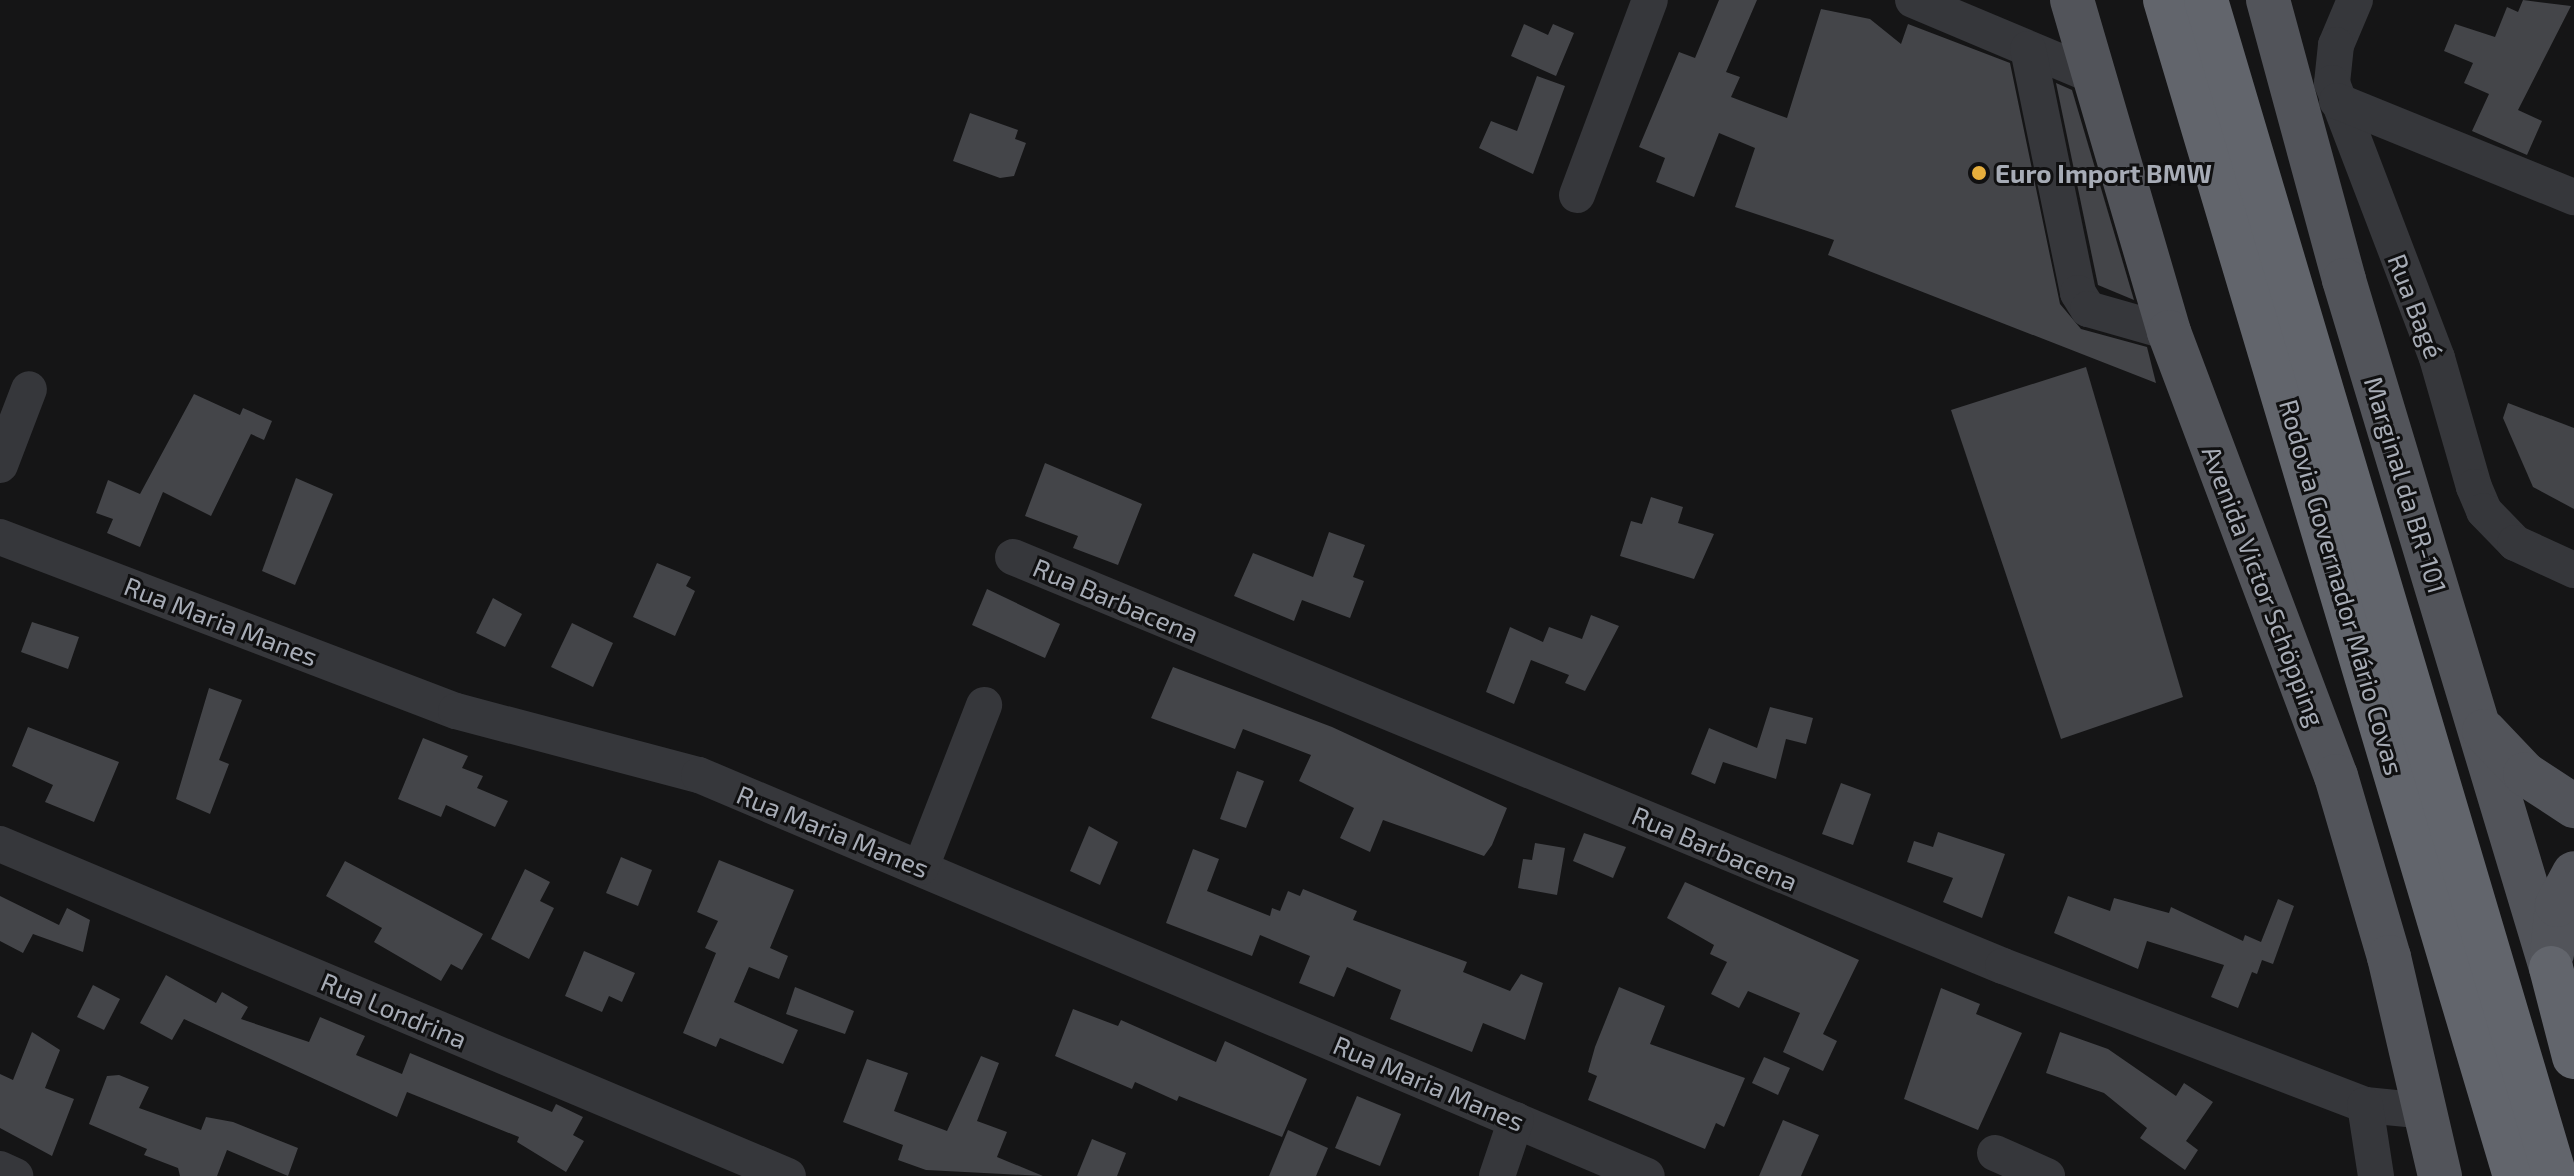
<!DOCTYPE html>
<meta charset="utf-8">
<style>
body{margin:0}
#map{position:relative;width:2574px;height:1176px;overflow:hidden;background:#151516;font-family:"Exo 2",sans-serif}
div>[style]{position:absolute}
.building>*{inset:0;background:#444549}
.minor>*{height:36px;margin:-18px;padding:0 18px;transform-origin:18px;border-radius:18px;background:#36373b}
.major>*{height:44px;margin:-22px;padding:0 22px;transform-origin:22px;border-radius:22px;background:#52545a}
.highway>*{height:44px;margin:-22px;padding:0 22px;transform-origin:22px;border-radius:22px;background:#62656c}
.dots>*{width:22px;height:22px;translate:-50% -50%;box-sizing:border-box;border:4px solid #101011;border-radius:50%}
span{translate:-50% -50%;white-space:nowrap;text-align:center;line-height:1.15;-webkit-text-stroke:6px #101011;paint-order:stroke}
.poi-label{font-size:26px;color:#a7acb6;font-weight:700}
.left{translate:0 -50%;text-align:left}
.street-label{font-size:26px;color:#a7acb6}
</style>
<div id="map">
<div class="building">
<div style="clip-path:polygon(1719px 0,1757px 0,1726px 72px,1740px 77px,1731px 97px,1787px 118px,1821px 9px,1870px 19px,1901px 44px,1908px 24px,2010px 63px,2060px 304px,2081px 329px,2147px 347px,2156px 383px,1828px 255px,1834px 240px,1735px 207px,1755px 148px,1719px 133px,1694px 197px,1656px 182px,1665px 158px,1639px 147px,1679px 52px,1695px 58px)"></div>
<div style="clip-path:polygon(2523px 0,2571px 6px,2518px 110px,2542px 121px,2527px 155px,2472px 131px,2489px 94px,2464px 83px,2473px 63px,2444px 51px,2455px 24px,2495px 37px,2507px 7px,2518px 12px)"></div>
<div style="clip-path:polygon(1524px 24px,1548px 35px,1553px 24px,1574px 33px,1556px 76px,1511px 56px)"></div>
<div style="clip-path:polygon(1537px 76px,1565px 86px,1533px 174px,1479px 148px,1491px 121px,1517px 131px)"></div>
<div style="clip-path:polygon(2056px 83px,2072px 90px,2134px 300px,2098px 285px)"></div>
<div style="clip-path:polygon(970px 113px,1018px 130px,1015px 139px,1026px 143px,1014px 176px,1000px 178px,953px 161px)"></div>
<div style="clip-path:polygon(2086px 367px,2183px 697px,2061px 739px,1951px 410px)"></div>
<div style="clip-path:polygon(194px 394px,240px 415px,243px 408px,272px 421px,264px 440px,251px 434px,211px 516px,163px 492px,140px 547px,107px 533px,113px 519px,96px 513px,108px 480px,140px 494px)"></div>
<div style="clip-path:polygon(2508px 403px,2574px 428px,2574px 509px,2533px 487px,2503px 418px)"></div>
<div style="clip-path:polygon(1045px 463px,1142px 504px,1118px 565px,1073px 548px,1078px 536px,1025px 516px)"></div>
<div style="clip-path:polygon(296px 478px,333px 494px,295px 585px,262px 571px)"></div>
<div style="clip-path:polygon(1651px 497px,1683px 507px,1678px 523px,1714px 534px,1694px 579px,1620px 556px,1631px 521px,1642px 524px)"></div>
<div style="clip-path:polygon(1329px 532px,1365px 545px,1353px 577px,1364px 581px,1350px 618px,1302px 600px,1294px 621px,1234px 596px,1253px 553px,1313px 577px)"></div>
<div style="clip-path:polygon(657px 563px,691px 577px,686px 586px,695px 591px,675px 636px,633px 617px)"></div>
<div style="clip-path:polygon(987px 589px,1060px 624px,1045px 658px,972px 625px)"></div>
<div style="clip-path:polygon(493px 598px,522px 614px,505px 647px,476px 633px)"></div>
<div style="clip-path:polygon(1591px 615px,1619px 626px,1585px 691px,1565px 683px,1569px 675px,1531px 660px,1514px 704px,1486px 692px,1510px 627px,1543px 642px,1549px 627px,1582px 639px)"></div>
<div style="clip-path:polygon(32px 622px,79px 637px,68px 669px,21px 652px)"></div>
<div style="clip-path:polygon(572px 623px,613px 643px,593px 687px,551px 667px)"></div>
<div style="clip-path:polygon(1173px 667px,1332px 727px,1507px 808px,1492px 845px,1484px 856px,1383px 820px,1370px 852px,1340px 838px,1354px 808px,1299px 781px,1311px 755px,1243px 729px,1235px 749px,1151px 718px)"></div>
<div style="clip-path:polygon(209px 688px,242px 700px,219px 760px,229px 764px,210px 814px,176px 799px)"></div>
<div style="clip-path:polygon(1770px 707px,1813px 718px,1806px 744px,1786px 739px,1776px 779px,1723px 762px,1715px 784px,1691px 774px,1709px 728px,1757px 748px)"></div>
<div style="clip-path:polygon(28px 727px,119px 762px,94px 822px,45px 802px,53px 785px,12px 766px)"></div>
<div style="clip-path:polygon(423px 738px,468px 756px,462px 768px,483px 776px,477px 788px,508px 801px,495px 827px,446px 805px,441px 817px,398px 799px)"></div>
<div style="clip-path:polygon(1237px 771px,1264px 781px,1246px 828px,1220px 819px)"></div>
<div style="clip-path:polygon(1841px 783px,1871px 794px,1853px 845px,1822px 834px)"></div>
<div style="clip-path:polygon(1089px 826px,1118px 842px,1100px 885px,1070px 871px)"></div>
<div style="clip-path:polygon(1938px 832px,2005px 854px,1982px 918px,1943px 902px,1953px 878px,1907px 862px,1914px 841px,1933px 847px)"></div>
<div style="clip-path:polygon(1584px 833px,1626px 847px,1613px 878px,1573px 861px)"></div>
<div style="clip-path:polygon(1535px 843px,1565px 848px,1557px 895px,1518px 888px,1523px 859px,1532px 860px)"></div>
<div style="clip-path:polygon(1193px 849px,1219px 859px,1207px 891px,1270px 916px,1272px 908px,1280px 911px,1288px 891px,1300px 896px,1303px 889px,1357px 911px,1353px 920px,1467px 962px,1463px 972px,1510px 991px,1521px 974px,1543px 983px,1525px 1040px,1483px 1023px,1472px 1052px,1390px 1019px,1401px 990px,1347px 967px,1334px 997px,1299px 983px,1310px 956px,1260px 935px,1252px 956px,1166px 923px)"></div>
<div style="clip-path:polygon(621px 857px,652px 870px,638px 906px,606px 893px)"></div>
<div style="clip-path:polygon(719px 860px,794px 890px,770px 948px,788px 956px,779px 979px,749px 967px,734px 1002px,798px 1030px,783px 1064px,720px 1038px,716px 1047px,683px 1033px,716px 953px,705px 948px,718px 921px,697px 912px)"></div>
<div style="clip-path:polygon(345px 861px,483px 934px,462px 970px,451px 964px,441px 981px,374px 942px,382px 928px,326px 896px)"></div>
<div style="clip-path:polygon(525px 869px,550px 882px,540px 901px,554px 908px,529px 959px,491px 939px)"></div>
<div style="clip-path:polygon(1685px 882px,1859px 960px,1823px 1034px,1837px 1041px,1823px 1071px,1783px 1052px,1800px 1013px,1748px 991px,1739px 1008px,1711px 994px,1727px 962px,1710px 954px,1714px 945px,1667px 918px)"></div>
<div style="clip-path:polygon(0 896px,59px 925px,67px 908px,90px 920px,83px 952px,33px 934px,23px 953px,0 941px)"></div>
<div style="clip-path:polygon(2068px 896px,2110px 911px,2114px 898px,2169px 913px,2171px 907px,2243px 941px,2245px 935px,2261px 942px,2278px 899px,2294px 906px,2273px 964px,2262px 960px,2257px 974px,2252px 972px,2238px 1008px,2211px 997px,2224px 965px,2147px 941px,2138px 969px,2054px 933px)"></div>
<div style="clip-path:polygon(584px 951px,635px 973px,622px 1002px,609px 996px,602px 1012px,565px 996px)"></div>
<div style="clip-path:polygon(166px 975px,216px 1003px,222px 992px,248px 1007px,241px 1019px,309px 1042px,320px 1017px,365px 1036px,356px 1055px,402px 1074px,410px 1053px,552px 1112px,556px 1104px,583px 1117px,573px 1135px,584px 1141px,566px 1172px,517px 1142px,519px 1137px,407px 1092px,397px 1117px,184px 1019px,172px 1040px,140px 1023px)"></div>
<div style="clip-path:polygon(93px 985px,120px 999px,104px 1030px,77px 1017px)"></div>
<div style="clip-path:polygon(795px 987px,854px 1011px,845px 1034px,786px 1014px)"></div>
<div style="clip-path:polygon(1619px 987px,1665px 1006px,1650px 1044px,1745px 1078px,1724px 1127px,1716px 1123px,1705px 1149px,1588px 1100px,1597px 1076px,1588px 1072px,1595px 1047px)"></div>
<div style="clip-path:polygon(1941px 988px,1980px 1004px,1976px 1014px,2022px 1033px,1978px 1130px,1904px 1099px)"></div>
<div style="clip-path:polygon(1073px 1009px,1118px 1026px,1121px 1020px,1216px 1062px,1225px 1041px,1307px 1079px,1282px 1137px,1179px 1096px,1177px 1101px,1135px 1082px,1132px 1089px,1055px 1056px)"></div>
<div style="clip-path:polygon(32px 1032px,60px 1050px,45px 1088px,74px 1099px,52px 1156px,0 1128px,0 1074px,13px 1080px)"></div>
<div style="clip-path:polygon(2060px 1032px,2108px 1049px,2176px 1096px,2184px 1083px,2213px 1102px,2186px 1141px,2198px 1150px,2185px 1170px,2140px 1138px,2147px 1128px,2104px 1093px,2046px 1073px)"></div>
<div style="clip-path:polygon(981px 1056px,999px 1063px,977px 1121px,1007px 1132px,997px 1157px,1043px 1176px,926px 1170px,898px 1160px,903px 1145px,843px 1122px,867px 1059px,908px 1073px,894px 1111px,947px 1131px)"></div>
<div style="clip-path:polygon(1764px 1057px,1790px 1068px,1778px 1095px,1752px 1083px)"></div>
<div style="clip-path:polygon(119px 1075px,149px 1087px,139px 1108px,201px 1130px,206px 1117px,233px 1122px,298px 1148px,288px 1176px,227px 1150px,217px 1176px,180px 1176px,178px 1168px,144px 1155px,147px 1149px,89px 1124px,107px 1076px)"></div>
<div style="clip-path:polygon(1357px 1096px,1401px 1114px,1380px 1166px,1335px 1148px)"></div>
<div style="clip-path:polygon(1783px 1120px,1819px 1135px,1801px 1176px,1759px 1176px)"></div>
<div style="clip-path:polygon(1288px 1130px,1328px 1148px,1316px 1176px,1269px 1176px)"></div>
<div style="clip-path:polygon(1092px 1139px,1126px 1153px,1117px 1176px,1077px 1176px)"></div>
</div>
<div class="minor">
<div style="left:1913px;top:0;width:196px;rotate:22.8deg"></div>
<div style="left:2355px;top:0;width:49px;rotate:112.9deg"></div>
<div style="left:2336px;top:45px;width:38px;rotate:96deg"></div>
<div style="left:2332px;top:83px;width:294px;rotate:69.1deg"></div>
<div style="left:2437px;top:358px;width:134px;rotate:74deg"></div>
<div style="left:2474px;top:487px;width:26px;rotate:67deg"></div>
<div style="left:2484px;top:511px;width:45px;rotate:45.9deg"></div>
<div style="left:2515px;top:543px;width:65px;rotate:24.6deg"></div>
<div style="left:2028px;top:49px;width:249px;rotate:78.4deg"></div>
<div style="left:2078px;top:293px;width:19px;rotate:58deg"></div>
<div style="left:2088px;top:309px;width:84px;rotate:15.9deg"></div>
<div style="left:2337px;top:101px;width:256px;rotate:22.1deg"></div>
<div style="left:1577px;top:195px;width:208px;rotate:-69.5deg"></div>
<div style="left:0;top:465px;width:81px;rotate:-69.1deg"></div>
<div style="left:0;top:537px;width:488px;rotate:20.9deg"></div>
<div style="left:456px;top:711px;width:251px;rotate:14.8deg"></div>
<div style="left:699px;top:775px;width:1029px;rotate:22.93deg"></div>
<div style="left:1013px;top:557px;width:1071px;rotate:22.45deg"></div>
<div style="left:2003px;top:966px;width:388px;rotate:21deg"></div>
<div style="left:2365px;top:1105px;width:61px;rotate:5.6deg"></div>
<div style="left:0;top:844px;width:855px;rotate:22.85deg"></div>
<div style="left:921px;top:867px;width:174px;rotate:-68.7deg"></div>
<div style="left:2365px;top:1105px;width:72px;rotate:81.2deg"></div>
<div style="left:1995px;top:1153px;width:57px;rotate:23.9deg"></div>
<div style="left:0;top:1169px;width:17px;rotate:25deg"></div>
<div style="left:1497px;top:1176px;width:59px;rotate:-71.3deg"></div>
</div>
<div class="major">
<div style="left:2072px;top:0;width:346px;rotate:73.7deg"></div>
<div style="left:2169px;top:332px;width:474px;rotate:69.4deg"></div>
<div style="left:2336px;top:776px;width:189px;rotate:73.7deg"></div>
<div style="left:2389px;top:957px;width:225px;rotate:76.9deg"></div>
<div style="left:2268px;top:0;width:290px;rotate:74.8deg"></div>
<div style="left:2344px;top:280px;width:718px;rotate:73.25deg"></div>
<div style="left:2484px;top:731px;width:59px;rotate:46.4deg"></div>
<div style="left:2525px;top:774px;width:59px;rotate:33.1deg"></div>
<div style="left:2552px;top:954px;width:49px;rotate:-84.2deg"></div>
<div style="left:2557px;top:905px;width:36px;rotate:-62deg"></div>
</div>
<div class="highway">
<div style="left:2165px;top:0;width:1227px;rotate:73.43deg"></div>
<div style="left:2206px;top:0;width:1227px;rotate:73.47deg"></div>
<div style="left:2551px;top:968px;width:92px;rotate:75.5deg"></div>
</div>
<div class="dots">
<div style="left:1979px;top:173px;background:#e6ae3c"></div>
</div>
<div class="poi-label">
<span class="left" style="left:1995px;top:173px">Euro Import BMW</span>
</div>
<div class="street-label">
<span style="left:2416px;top:306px;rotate:69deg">Rua Bagé</span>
<span style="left:2406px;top:485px;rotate:73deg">Marginal da BR-101</span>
<span style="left:2264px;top:586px;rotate:69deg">Avenida Victor Schöpping</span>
<span style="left:2342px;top:587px;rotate:74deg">Rodovia Governador Mário Covas</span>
<span style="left:1116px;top:600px;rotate:23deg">Rua Barbacena</span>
<span style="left:221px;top:621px;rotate:21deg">Rua Maria Manes</span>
<span style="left:833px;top:831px;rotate:22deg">Rua Maria Manes</span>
<span style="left:1715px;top:848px;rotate:23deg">Rua Barbacena</span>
<span style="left:394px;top:1010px;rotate:23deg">Rua Londrina</span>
<span style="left:1429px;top:1083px;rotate:23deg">Rua Maria Manes</span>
</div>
</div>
